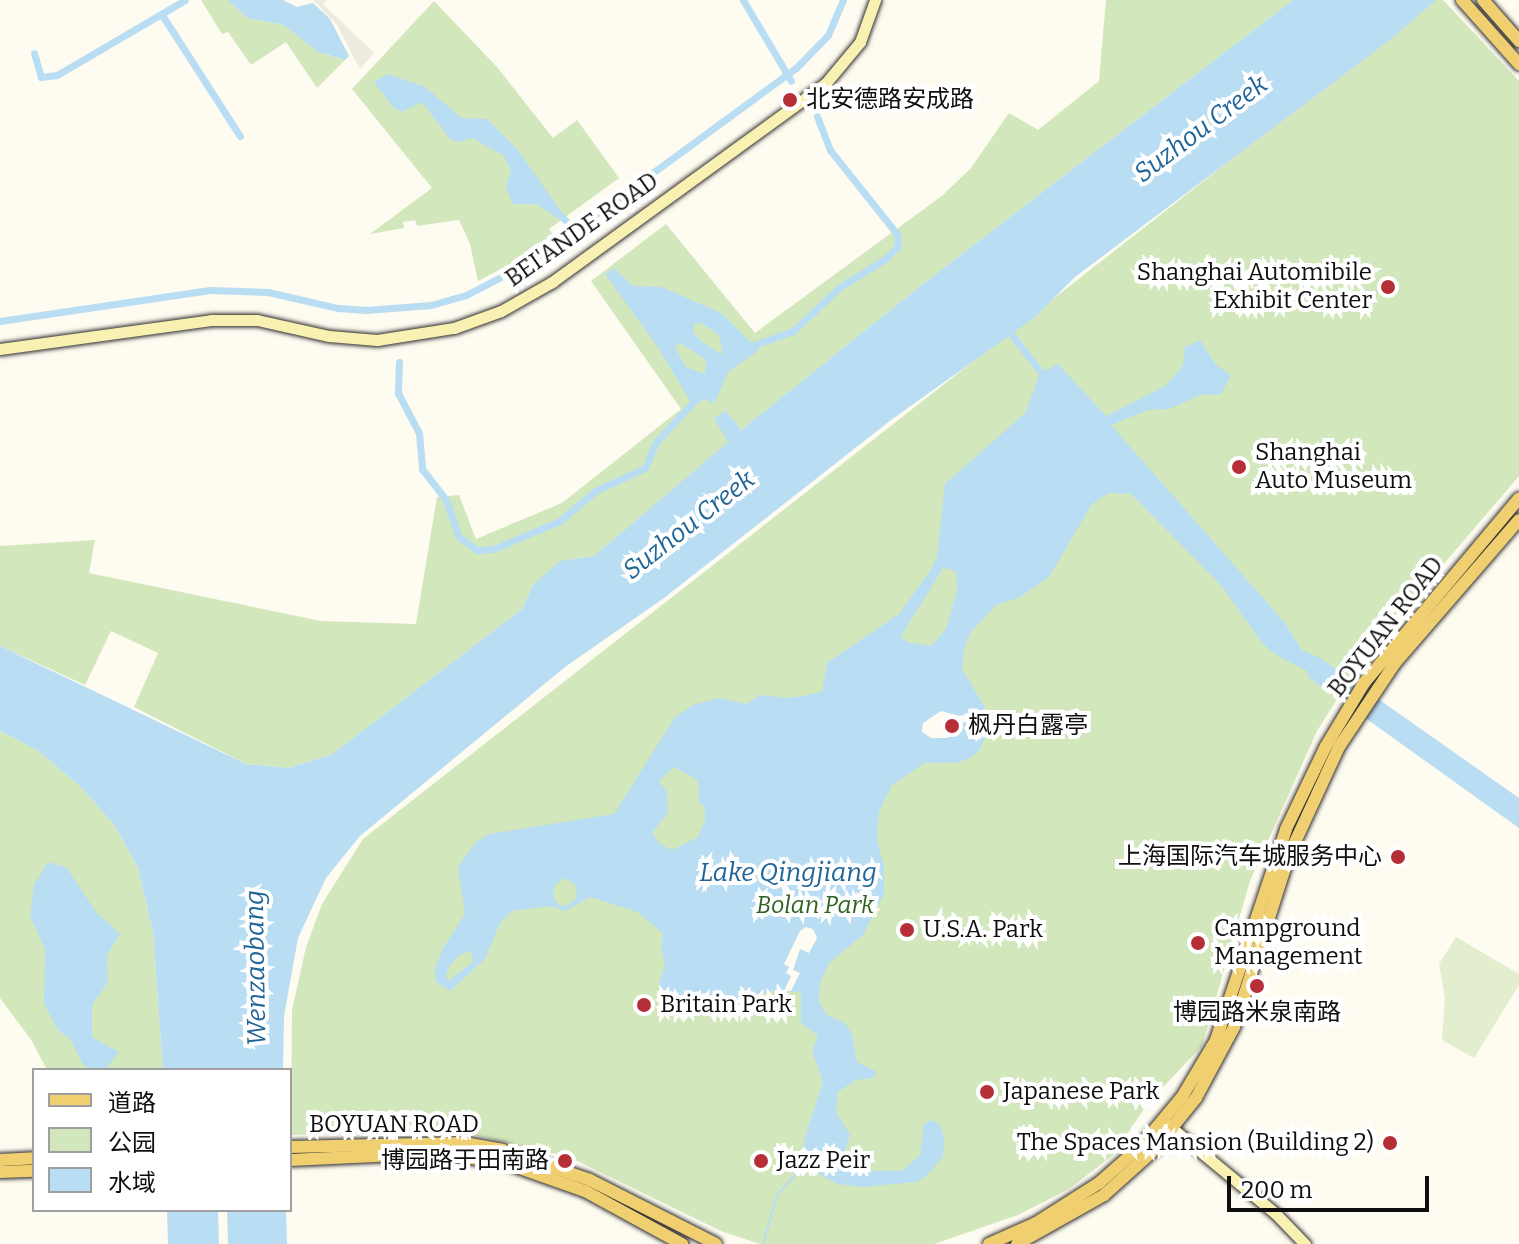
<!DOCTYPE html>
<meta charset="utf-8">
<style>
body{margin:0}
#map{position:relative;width:1519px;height:1244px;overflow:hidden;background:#fefbf1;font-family:Bitter,"Noto Sans SC",serif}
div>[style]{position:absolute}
.green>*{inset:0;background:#d3e7bc}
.pitch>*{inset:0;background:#e3eece}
.plaza>*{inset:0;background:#eeeae0}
.water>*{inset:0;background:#b9ddf2}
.pier>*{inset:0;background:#fefbf1}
.stream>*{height:2px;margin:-1px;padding:0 1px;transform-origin:1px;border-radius:1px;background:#b9ddf2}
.canal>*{height:7px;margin:-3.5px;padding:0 3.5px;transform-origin:3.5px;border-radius:3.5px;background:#b9ddf2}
.roads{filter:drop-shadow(0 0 2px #313131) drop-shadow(0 0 2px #313131)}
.secondary>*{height:11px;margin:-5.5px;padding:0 5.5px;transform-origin:5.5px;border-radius:5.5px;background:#f9f1b1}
.primary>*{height:12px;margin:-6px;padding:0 6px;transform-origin:6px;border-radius:6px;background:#efcf70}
.dots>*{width:22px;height:22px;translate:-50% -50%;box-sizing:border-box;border:4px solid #fff;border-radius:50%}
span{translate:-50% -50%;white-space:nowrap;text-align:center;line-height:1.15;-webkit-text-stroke:8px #fff;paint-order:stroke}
.poi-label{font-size:24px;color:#0f0f0f}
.left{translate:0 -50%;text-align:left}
.right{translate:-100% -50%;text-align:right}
.street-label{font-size:24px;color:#0f0f0f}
.park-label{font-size:24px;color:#306223;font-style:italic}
.water-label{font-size:26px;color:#206598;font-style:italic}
.legend{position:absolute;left:32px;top:1068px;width:260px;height:144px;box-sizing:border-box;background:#fff;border:2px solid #9f9f9f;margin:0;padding:10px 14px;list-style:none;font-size:24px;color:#0f0f0f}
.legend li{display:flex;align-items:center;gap:16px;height:40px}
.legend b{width:40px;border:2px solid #9f9f9f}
.scale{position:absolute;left:1227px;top:1176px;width:202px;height:36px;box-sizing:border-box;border:4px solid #0f0f0f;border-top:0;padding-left:10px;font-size:24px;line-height:28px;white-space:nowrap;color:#0f0f0f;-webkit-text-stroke:6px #fff;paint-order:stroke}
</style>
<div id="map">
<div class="green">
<div style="clip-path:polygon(201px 0,227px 0,247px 18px,284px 25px,327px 55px,345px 60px,317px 88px,286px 42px,251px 65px,228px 32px,222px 34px)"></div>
<div style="clip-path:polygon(1106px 0,1293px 0,923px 284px,741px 430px,715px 419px,729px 442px,594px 556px,568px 560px,533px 585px,522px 609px,331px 755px,288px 768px,246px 764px,134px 707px,158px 653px,111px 631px,85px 685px,0 646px,0 546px,95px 540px,89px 573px,321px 621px,416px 624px,437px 497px,459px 495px,476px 539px,562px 503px,681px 409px,591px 281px,666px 224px,755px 333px,943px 195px,971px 168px,1009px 113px,1038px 130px,1099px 81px)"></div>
<div style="clip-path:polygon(1435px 0,1443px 0,1519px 81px,1519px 476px,1361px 661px,1317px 731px,1250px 881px,1202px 1046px,1148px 1103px,1113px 1155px,1069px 1189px,1018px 1215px,934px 1244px,760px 1244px,723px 1232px,569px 1157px,501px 1141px,450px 1130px,291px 1135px,292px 1010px,306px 947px,322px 904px,363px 839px)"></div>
<div style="clip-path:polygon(434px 1px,497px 67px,553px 138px,577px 120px,619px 178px,549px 229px,553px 235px,513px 263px,478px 281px,470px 244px,459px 220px,417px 226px,415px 220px,403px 222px,404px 228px,370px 234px,432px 188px,352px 89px)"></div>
<div style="clip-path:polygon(0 731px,37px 750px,80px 786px,115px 826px,138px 868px,153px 933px,163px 1070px,47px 1070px,32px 1041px,0 998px)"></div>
</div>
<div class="pitch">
<div style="clip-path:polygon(1456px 937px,1519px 974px,1519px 985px,1474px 1058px,1442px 1040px,1445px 998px,1439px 964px)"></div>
</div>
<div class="plaza">
<div style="clip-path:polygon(313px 0,326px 0,323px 4px,374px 53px,360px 69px,337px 25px)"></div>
</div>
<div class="water">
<div style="clip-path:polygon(227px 0,283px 0,297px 7px,313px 3px,330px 19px,349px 56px,345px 60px,318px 52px,284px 25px,247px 18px)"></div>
<div style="clip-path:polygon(1293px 0,1436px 0,1390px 40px,1075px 277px,1034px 318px,891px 420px,664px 598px,565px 667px,360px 836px,326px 878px,298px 938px,284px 1016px,283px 1070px,163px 1070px,153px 933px,138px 868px,115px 826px,80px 786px,37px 750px,0 731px,0 646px,246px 764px,288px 768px,331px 755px,522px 609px,533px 585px,560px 561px,594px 556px,728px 442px,714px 418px,726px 411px,741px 430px,923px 284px)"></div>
<div style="clip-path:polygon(388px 74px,425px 87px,462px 118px,487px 119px,517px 149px,563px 214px,558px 219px,537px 204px,513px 204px,506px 187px,511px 170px,504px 156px,472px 138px,458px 142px,450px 139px,422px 102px,402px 112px,393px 107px,374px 82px)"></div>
<div style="clip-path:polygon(evenodd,614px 268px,633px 286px,662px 287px,721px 313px,759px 350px,728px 372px,717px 398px,711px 404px,706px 399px,692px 404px,659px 349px,605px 274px,614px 268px,695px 323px,701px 323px,719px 335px,723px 355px,702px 342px,693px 332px,695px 323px,614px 268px,680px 343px,706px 360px,705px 374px,686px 367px,675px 348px,680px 343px)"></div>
<div style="clip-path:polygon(evenodd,1200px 340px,1216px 365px,1231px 375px,1221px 394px,1200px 395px,1169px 409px,1148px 410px,1111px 425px,1284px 622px,1302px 650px,1320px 658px,1519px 798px,1519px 828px,1308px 677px,1307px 671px,1278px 656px,1263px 644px,1221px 585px,1131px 494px,1109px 493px,1092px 504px,1049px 577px,1020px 597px,996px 605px,971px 632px,964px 649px,962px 669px,986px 709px,987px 733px,979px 751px,970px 758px,956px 763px,925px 763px,892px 785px,879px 812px,877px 840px,884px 866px,884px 894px,863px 935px,829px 963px,820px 983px,819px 1002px,827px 1015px,845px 1023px,852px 1034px,857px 1062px,877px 1072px,873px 1078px,856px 1080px,838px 1092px,836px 1112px,850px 1135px,839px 1170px,902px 1171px,920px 1155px,924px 1124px,931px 1120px,940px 1124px,944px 1138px,943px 1157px,926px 1176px,916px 1182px,861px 1187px,838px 1184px,803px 1166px,804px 1140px,823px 1082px,812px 1051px,818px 1036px,801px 1023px,801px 992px,773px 991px,699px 1009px,682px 1008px,664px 1000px,659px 983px,665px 964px,661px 948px,663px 934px,638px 912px,590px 897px,565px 911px,550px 906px,512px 911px,500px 923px,485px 959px,450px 991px,435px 981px,435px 968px,442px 950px,465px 914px,458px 867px,476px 842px,489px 834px,614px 814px,675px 717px,693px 705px,718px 698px,747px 704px,759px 695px,791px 698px,822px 692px,827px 663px,899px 614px,930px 571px,937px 557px,945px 484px,1025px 413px,1040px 373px,1058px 364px,1106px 416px,1167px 385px,1183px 365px,1185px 347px,1200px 340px,943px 568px,956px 571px,957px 591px,946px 629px,931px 646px,907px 642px,901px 636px,943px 568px,1200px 340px,674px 767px,698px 780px,699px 802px,705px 808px,705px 821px,698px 837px,672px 850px,659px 843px,652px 833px,668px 812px,667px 792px,659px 781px,674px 767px,1200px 340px,564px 878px,574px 883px,577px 891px,575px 900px,566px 906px,559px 905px,553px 896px,555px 885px,564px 878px,1200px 340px,471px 951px,473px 962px,448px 981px,446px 976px,449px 967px,459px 955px,471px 951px)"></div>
<div style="clip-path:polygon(48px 862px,66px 867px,96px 912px,120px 934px,107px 955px,108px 982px,92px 1005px,92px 1037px,119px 1052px,105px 1070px,93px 1070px,83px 1065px,71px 1040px,58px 1030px,44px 1004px,45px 949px,30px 916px,34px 885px)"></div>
<div style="clip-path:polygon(167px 1210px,218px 1210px,219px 1244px,168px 1244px)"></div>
<div style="clip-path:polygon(227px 1210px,286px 1210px,287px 1244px,228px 1244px)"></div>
</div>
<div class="pier">
<div style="clip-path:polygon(986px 709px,987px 715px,964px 722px,947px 738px,931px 738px,922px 732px,923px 723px,941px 711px,960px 716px)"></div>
<div style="clip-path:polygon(806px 927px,813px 929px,817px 938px,809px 953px,800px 949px,793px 970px,800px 973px,791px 991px,784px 991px,791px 976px,786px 973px,789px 967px,784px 964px,800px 931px)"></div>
</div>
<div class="stream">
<div style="left:763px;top:1244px;width:51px;rotate:-74.1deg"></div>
<div style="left:777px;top:1195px;width:39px;rotate:-48deg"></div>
</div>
<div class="canal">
<div style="left:743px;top:0;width:94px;rotate:59.3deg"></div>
<div style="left:162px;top:15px;width:144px;rotate:57.2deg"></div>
<div style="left:34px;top:53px;width:25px;rotate:74deg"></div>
<div style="left:41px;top:77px;width:16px;rotate:-7deg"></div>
<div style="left:57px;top:75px;width:148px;rotate:-30.4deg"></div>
<div style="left:559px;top:214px;width:23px;rotate:45deg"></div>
<div style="left:0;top:321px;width:212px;rotate:-8.4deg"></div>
<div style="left:210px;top:290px;width:58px;rotate:2deg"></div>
<div style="left:268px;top:292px;width:72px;rotate:12.9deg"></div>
<div style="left:338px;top:308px;width:28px;rotate:4deg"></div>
<div style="left:366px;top:310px;width:65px;rotate:-4.4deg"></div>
<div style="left:431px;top:305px;width:36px;rotate:-16deg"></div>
<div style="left:466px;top:295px;width:74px;rotate:-27.3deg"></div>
<div style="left:532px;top:261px;width:327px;rotate:-36.2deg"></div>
<div style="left:796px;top:68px;width:46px;rotate:-45.9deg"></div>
<div style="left:828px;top:35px;width:38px;rotate:-67deg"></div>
<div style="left:1008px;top:330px;width:63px;rotate:52deg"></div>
<div style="left:748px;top:347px;width:48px;rotate:-19.6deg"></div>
<div style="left:793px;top:331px;width:64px;rotate:-43.1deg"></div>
<div style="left:840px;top:287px;width:53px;rotate:-31.9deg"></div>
<div style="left:885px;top:259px;width:18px;rotate:-45deg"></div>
<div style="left:898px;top:246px;width:12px;rotate:-95deg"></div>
<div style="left:897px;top:234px;width:107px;rotate:-128.6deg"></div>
<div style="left:830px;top:150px;width:36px;rotate:-111deg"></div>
<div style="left:399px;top:362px;width:31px;rotate:92deg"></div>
<div style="left:398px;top:393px;width:45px;rotate:62.3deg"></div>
<div style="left:419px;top:433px;width:36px;rotate:85deg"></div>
<div style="left:422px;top:469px;width:39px;rotate:52deg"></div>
<div style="left:446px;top:500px;width:39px;rotate:71deg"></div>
<div style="left:459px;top:537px;width:22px;rotate:36deg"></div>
<div style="left:477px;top:550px;width:16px;rotate:-4deg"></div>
<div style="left:493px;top:549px;width:73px;rotate:-22.7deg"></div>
<div style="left:560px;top:521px;width:46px;rotate:-40.6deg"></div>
<div style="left:595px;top:491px;width:55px;rotate:-24.7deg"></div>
<div style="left:645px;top:468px;width:28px;rotate:-67deg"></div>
<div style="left:656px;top:442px;width:60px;rotate:-47deg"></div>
</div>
<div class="roads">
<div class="secondary">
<div style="left:0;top:349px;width:213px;rotate:-7.8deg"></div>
<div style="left:211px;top:320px;width:46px"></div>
<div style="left:257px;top:320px;width:74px;rotate:12.5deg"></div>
<div style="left:329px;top:336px;width:48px;rotate:4.8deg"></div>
<div style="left:377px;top:340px;width:78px;rotate:-8.9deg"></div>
<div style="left:454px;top:328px;width:50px;rotate:-19.9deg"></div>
<div style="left:501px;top:311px;width:59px;rotate:-29.6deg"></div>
<div style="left:552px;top:282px;width:337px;rotate:-36deg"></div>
<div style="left:825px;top:84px;width:55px;rotate:-50.2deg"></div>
<div style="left:860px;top:42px;width:45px;rotate:-70.3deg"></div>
<div style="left:1167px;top:1124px;width:141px;rotate:39.5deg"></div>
<div style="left:1276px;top:1214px;width:42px;rotate:46deg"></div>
</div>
<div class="primary">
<div style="left:1462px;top:0;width:86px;rotate:48.3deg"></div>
<div style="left:1483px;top:0;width:55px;rotate:48.7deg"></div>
<div style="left:290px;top:1147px;width:174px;rotate:-1.3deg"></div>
<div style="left:464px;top:1143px;width:39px;rotate:10deg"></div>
<div style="left:502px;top:1150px;width:93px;rotate:18.8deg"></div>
<div style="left:590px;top:1180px;width:141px;rotate:26.9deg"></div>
<div style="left:0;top:1160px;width:34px;rotate:-3deg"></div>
<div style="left:290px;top:1160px;width:106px;rotate:-2.7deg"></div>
<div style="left:396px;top:1155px;width:51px"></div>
<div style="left:447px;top:1155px;width:56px;rotate:7.1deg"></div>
<div style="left:503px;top:1162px;width:87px;rotate:19.5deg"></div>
<div style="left:585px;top:1191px;width:111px;rotate:28.7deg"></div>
<div style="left:0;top:1172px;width:34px;rotate:-2deg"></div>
<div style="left:989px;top:1244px;width:51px;rotate:-24.1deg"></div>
<div style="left:1036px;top:1223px;width:75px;rotate:-32.4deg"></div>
<div style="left:1099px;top:1183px;width:56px;rotate:-41.4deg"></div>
<div style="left:1141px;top:1146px;width:64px;rotate:-50.1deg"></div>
<div style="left:1182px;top:1097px;width:66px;rotate:-59.2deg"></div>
<div style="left:1216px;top:1040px;width:222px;rotate:-71.6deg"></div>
<div style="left:1286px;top:829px;width:92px;rotate:-64.3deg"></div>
<div style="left:1326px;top:746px;width:74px;rotate:-58.9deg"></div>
<div style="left:1364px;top:683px;width:241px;rotate:-50deg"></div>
<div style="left:1017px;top:1244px;width:100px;rotate:-29.4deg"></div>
<div style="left:1104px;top:1195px;width:67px;rotate:-42deg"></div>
<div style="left:1154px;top:1150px;width:67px;rotate:-51.1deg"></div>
<div style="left:1196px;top:1098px;width:81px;rotate:-61.8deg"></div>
<div style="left:1234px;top:1027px;width:183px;rotate:-72.2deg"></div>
<div style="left:1290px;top:853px;width:117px;rotate:-65.2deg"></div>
<div style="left:1339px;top:747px;width:101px;rotate:-56.3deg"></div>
<div style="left:1395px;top:663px;width:189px;rotate:-49.1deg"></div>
</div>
</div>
<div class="dots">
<div style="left:790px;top:100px;background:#b62f37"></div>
<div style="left:1388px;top:287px;background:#b62f37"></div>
<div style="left:1239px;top:467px;background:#b62f37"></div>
<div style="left:952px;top:726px;background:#b62f37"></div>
<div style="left:1398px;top:857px;background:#b62f37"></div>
<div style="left:907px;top:930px;background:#b62f37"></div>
<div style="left:1198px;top:943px;background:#b62f37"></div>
<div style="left:1257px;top:986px;background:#b62f37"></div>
<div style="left:644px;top:1005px;background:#b62f37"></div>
<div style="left:987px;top:1092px;background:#b62f37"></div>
<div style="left:1390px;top:1143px;background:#b62f37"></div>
<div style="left:565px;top:1161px;background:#b62f37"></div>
<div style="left:761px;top:1161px;background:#b62f37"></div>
</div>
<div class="poi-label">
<span class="left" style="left:806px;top:100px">北安德路安成路</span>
<span class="right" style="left:1372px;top:287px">Shanghai Automibile<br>Exhibit Center</span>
<span class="left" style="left:1255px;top:467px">Shanghai<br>Auto Museum</span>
<span class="left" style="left:968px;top:726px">枫丹白露亭</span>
<span class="right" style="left:1382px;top:857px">上海国际汽车城服务中心</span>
<span class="left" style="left:1214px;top:943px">Campground<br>Management</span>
<span class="left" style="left:923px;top:930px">U.S.A. Park</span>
<span class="left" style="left:660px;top:1005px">Britain Park</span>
<span style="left:1257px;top:1013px">博园路米泉南路</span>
<span class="left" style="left:1003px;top:1092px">Japanese Park</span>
<span class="right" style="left:1374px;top:1143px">The Spaces Mansion (Building 2)</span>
<span class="right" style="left:549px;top:1161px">博园路于田南路</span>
<span class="left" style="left:777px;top:1161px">Jazz Peir</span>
</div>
<div class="street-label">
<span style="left:582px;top:230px;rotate:-35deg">BEI'ANDE ROAD</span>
<span style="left:1386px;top:627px;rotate:-52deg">BOYUAN ROAD</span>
<span style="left:394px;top:1125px">BOYUAN ROAD</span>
</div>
<div class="park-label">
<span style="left:815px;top:906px">Bolan Park</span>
</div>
<div class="water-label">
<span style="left:1201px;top:129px;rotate:-37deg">Suzhou Creek</span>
<span style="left:689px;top:525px;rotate:-38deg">Suzhou Creek</span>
<span style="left:788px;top:873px">Lake Qingjiang</span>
<span style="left:256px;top:968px;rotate:-91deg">Wenzaobang</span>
</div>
<ul class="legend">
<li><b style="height:10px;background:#efcf70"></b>道路</li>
<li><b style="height:22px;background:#d3e7bc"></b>公园</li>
<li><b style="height:22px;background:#b9ddf2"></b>水域</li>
</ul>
<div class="scale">200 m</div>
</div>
